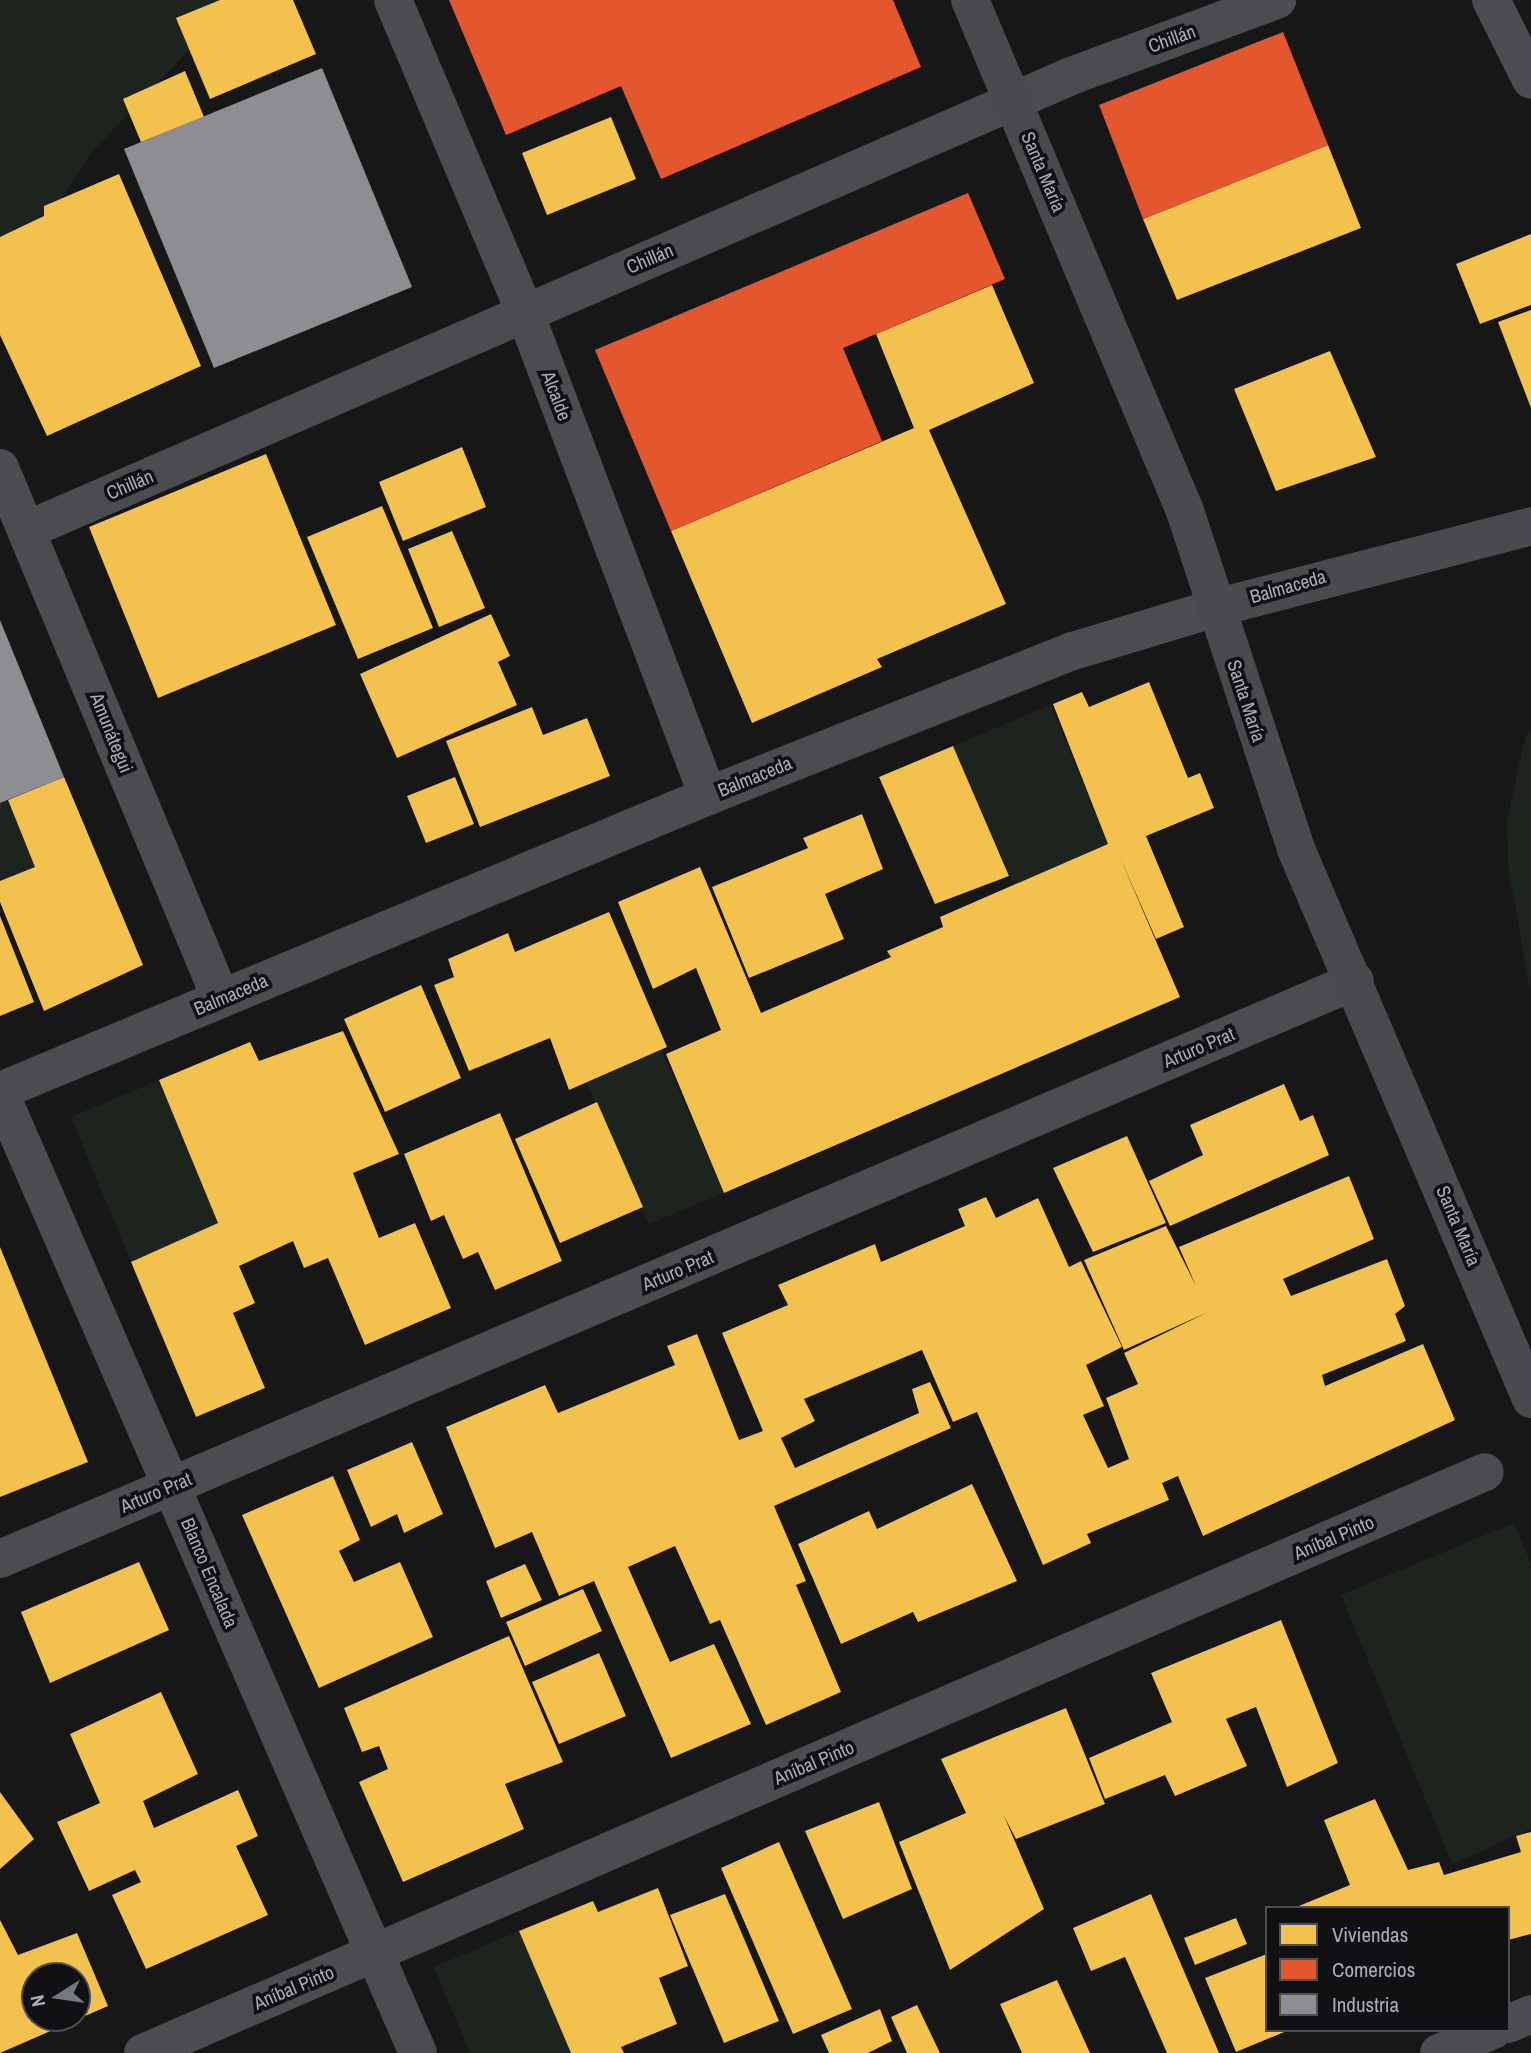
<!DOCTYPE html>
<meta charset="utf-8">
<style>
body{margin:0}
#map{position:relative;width:1531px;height:2053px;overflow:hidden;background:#171717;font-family:"Archivo Narrow",sans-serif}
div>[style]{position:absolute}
.green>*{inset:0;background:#1d241e}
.homes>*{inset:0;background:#f2c14e}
.shops>*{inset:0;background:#e4572e}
.industry>*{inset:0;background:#8d8d92}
.street>*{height:38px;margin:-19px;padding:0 19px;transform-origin:19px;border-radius:19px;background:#4b4c50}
.secondary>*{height:38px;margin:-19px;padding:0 19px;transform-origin:19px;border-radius:19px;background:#4a4a4e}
span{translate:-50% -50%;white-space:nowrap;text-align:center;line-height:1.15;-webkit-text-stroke:7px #111113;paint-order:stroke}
.street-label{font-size:19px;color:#a8adb8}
.legend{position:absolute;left:1265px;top:1906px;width:245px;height:126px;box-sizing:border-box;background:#111113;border:2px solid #4d4f55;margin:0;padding:9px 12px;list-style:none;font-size:21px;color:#a8adb8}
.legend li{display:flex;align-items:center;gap:14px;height:35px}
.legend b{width:35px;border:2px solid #4d4f55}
.north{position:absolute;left:21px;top:1962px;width:70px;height:70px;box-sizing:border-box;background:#111113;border:2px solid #4d4f55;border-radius:50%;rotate:258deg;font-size:19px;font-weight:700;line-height:28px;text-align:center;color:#a8adb8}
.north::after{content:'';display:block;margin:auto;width:24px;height:32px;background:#757880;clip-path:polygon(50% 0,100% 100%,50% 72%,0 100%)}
</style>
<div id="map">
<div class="green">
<div style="clip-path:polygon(0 0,236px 0,90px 154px,61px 200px,33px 223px,0 238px)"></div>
<div style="clip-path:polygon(1051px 705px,1108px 844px,1014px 885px,953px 746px)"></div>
<div style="clip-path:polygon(1531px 731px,1531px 993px,1508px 866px,1507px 821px,1525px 738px)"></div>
<div style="clip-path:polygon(8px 800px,35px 867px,0 902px,0 803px)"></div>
<div style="clip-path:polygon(661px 1049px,724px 1193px,649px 1224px,586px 1082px)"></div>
<div style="clip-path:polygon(159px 1080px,218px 1223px,131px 1262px,71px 1117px)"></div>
<div style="clip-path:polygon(1514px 1523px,1531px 1563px,1531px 1829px,1452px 1864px,1341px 1595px)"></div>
<div style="clip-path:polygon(519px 1931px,558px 2023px,571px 2053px,470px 2053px,434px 1967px)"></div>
</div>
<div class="homes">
<div style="clip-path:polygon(220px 0,293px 0,316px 54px,210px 99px,176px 18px)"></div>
<div style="clip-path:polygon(185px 71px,204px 117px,141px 142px,123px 99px)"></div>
<div style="clip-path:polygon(611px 117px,636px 179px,547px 215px,522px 153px)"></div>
<div style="clip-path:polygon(1328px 145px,1361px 228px,1177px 300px,1143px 219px)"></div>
<div style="clip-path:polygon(119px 174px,201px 366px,47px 436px,0 335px,0 237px,44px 216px,44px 206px)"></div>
<div style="clip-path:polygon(1531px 234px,1531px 305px,1480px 324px,1456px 264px)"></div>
<div style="clip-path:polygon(992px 285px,1034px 383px,929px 430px,1006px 604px,877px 659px,882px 667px,752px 723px,671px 531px,914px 428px,876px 334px)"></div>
<div style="clip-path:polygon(1531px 310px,1531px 408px,1498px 322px)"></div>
<div style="clip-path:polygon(1330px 351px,1376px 457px,1276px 491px,1234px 389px)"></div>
<div style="clip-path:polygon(462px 447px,486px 507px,403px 541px,379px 482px)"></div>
<div style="clip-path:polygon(266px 454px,336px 625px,158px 698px,89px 527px)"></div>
<div style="clip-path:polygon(382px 506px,433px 628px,358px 659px,307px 537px)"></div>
<div style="clip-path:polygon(452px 531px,485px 608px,439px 627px,408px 549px)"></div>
<div style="clip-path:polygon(491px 614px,510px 656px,498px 662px,517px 705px,397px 758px,360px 674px)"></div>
<div style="clip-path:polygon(1149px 682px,1188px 778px,1200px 773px,1214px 808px,1146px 836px,1184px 927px,1156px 939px,1119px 855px,1180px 997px,724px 1193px,666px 1054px,721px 1030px,696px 968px,653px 989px,618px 902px,700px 867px,761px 1013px,891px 957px,887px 951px,943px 927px,940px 917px,1108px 844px,1053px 704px,1082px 692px,1089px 707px)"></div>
<div style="clip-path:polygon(532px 707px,543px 735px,587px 718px,610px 776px,480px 827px,446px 741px)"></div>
<div style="clip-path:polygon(953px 746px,1009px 876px,935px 904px,879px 777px)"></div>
<div style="clip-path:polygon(64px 777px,143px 965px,44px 1011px,0 902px,0 881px,35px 867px,8px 800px)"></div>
<div style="clip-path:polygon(455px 777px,474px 824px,426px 843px,407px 796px)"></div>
<div style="clip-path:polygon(862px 814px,883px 869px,825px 894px,844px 939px,749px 978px,712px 887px,808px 848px,803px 838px)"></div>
<div style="clip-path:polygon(609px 912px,667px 1047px,569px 1090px,550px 1038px,469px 1071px,434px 985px,454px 977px,448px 959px,508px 933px,515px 952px)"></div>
<div style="clip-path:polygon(0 916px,34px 1002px,0 1016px)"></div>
<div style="clip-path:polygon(421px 985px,461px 1078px,385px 1112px,344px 1019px)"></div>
<div style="clip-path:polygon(343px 1031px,399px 1154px,353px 1173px,379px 1238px,415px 1223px,451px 1308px,365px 1345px,328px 1258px,304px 1268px,293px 1241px,239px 1266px,255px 1303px,233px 1313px,265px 1388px,196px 1417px,131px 1262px,218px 1223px,159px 1080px,250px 1042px,259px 1061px)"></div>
<div style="clip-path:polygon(1284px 1084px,1300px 1121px,1313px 1115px,1329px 1155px,1170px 1226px,1149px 1181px,1203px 1155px,1190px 1125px)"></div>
<div style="clip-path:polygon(597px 1102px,643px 1207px,560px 1243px,515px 1139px)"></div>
<div style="clip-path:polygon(500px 1113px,562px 1261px,495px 1290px,478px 1252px,463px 1259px,444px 1215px,431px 1221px,404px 1154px)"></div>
<div style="clip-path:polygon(1127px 1136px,1166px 1223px,1093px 1252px,1053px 1168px)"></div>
<div style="clip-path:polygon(1349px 1176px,1374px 1239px,1283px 1279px,1291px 1296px,1387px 1259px,1405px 1306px,1395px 1314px,1406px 1341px,1322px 1375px,1325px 1386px,1423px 1344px,1455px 1420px,1203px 1536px,1178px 1476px,1162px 1483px,1169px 1500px,1087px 1534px,1091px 1543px,1043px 1565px,977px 1412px,953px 1422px,922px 1350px,828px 1389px,804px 1399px,815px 1421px,781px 1438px,795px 1468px,919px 1413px,912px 1389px,930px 1382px,951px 1428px,774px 1506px,806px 1581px,796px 1585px,841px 1692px,766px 1725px,720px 1620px,710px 1624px,675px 1546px,628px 1567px,670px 1662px,714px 1644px,751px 1724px,671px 1758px,594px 1581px,559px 1596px,532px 1532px,495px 1548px,446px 1427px,545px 1385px,558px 1413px,675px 1365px,667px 1346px,697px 1334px,739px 1440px,763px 1431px,722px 1333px,788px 1305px,778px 1285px,875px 1244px,881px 1262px,965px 1226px,958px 1209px,986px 1197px,996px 1218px,1038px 1198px,1069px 1267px,1081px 1261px,1122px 1347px,1086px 1365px,1104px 1406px,1083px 1415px,1108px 1468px,1129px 1459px,1106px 1398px,1138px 1384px,1124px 1353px,1208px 1312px,1124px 1350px,1084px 1260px,1166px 1226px,1196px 1286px,1179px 1247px)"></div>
<div style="clip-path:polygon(0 1247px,88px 1462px,0 1497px)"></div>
<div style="clip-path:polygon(412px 1442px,443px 1514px,404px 1533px,397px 1514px,371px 1527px,347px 1470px)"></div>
<div style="clip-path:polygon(333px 1476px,360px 1540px,339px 1551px,354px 1582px,400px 1562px,433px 1637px,319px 1688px,242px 1515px)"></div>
<div style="clip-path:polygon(972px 1484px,1017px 1581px,918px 1622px,913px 1612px,841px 1644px,798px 1544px,869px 1511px,877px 1529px)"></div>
<div style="clip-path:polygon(139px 1562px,169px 1630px,50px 1683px,21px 1612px)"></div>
<div style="clip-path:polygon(525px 1564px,542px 1600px,501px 1618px,486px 1581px)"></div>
<div style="clip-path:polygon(583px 1589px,602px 1631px,525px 1666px,506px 1622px)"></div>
<div style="clip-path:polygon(1281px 1620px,1338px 1763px,1287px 1787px,1256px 1707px,1226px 1719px,1247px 1766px,1175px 1796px,1165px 1775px,1105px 1799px,1089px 1758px,1172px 1722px,1151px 1673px)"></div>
<div style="clip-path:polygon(509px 1636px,563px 1762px,505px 1784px,524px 1829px,403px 1882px,359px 1782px,388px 1769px,379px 1746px,362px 1752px,344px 1708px)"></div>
<div style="clip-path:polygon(599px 1653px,626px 1716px,559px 1744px,532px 1682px)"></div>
<div style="clip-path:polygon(161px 1692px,198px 1774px,143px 1801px,154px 1828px,238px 1790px,258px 1836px,236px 1846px,268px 1915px,146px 1969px,112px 1895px,141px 1882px,135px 1870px,89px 1891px,57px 1822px,100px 1803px,70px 1734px)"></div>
<div style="clip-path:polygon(1066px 1708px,1105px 1804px,1016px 1839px,1004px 1816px,1044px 1909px,950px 1970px,899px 1842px,966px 1813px,941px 1759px)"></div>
<div style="clip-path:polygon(0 1792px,34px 1839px,0 1869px)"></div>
<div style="clip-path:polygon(1375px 1799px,1408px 1870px,1439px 1862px,1444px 1875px,1521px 1852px,1516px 1836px,1531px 1832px,1531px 1934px,1508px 1940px,1508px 1908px,1294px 1908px,1350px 1885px,1324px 1820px)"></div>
<div style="clip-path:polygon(879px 1802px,912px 1889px,843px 1919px,805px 1831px)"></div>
<div style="clip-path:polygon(779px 1842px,852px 2009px,793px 2034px,721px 1868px)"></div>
<div style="clip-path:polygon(658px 1888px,688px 1966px,659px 1978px,677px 2024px,621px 2047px,624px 2053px,571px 2053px,519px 1931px,593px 1901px,598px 1912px)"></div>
<div style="clip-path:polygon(725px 1894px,779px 2021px,724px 2043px,670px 1915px)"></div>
<div style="clip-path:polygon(1151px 1894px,1219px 2053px,1167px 2053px,1125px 1957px,1091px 1971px,1073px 1928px)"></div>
<div style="clip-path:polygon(1236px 1918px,1247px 1944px,1195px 1965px,1184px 1938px)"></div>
<div style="clip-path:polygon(evenodd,0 1920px,18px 1955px,77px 1933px,108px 2006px,0 2053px,0 1920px,35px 1976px,77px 1976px,77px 2018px,35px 2018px,35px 1976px)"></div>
<div style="clip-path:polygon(1267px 1954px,1267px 2030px,1289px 2030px,1236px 2052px,1205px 1978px)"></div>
<div style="clip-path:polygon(1057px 1980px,1090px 2053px,1022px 2053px,1000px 2004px)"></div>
<div style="clip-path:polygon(917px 2005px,940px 2053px,907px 2053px,891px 2017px)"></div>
<div style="clip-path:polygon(880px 2009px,892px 2041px,868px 2053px,829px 2053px,821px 2035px)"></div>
</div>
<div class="shops">
<div style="clip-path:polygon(449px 0,893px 0,921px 67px,661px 179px,621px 86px,506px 135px)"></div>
<div style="clip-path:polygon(1283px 32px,1328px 145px,1143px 219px,1099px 105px)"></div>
<div style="clip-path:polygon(968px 193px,1005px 279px,843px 348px,882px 441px,671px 531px,595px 350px)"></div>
</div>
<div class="industry">
<div style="clip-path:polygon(322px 68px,412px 287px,214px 368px,124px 149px)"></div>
<div style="clip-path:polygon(0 620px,64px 777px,0 803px)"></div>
</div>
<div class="street">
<div style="left:393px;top:0;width:340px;rotate:67.1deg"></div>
<div style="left:525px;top:313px;width:517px;rotate:69.25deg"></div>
<div style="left:1491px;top:0;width:89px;rotate:63.4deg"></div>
<div style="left:0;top:468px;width:575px;rotate:67.4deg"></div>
<div style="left:27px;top:530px;width:1138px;rotate:-23.5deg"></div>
<div style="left:1071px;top:76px;width:220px;rotate:-20.3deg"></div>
<div style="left:0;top:1091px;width:767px;rotate:-22.62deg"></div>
<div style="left:708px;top:796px;width:393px;rotate:-21.7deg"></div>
<div style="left:1073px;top:651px;width:148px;rotate:-16.8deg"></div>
<div style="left:0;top:1093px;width:1047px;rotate:66.47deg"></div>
<div style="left:0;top:1559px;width:1473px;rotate:-23.1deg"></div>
<div style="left:1508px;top:2024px;width:25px;rotate:-23deg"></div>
<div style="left:143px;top:2053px;width:1462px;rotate:-23.41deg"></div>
<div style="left:1439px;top:2053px;width:59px;rotate:-23.1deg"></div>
</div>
<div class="secondary">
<div style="left:970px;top:0;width:554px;rotate:67.18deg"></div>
<div style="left:1185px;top:511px;width:356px;rotate:71.8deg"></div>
<div style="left:1296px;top:849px;width:598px;rotate:66.86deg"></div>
<div style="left:1215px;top:608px;width:326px;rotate:-14.5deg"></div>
</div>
<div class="street-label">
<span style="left:1172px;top:39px;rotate:-20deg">Chillán</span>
<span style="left:1043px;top:172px;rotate:67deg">Santa María</span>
<span style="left:650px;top:259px;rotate:-23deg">Chillán</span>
<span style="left:556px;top:396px;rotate:69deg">Alcalde</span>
<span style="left:130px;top:485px;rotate:-23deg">Chillán</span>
<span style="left:1288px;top:587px;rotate:-16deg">Balmaceda</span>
<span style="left:1246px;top:701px;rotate:72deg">Santa María</span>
<span style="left:111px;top:733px;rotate:68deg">Amunátegui</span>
<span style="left:755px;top:777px;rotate:-22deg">Balmaceda</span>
<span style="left:231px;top:995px;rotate:-23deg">Balmaceda</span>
<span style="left:1199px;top:1048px;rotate:-23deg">Arturo Prat</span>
<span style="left:1458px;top:1226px;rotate:67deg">Santa María</span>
<span style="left:678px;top:1271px;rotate:-23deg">Arturo Prat</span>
<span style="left:156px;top:1493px;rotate:-23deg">Arturo Prat</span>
<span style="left:1334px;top:1538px;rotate:-23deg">Aníbal Pinto</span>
<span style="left:209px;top:1573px;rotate:67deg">Blanco Encalada</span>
<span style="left:814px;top:1763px;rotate:-23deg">Aníbal Pinto</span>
<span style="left:294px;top:1988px;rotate:-23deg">Aníbal Pinto</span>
</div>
<ul class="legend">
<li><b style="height:19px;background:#f2c14e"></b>Viviendas</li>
<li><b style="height:19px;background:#e4572e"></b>Comercios</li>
<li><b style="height:19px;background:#8d8d92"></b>Industria</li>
</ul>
<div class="north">N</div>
</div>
